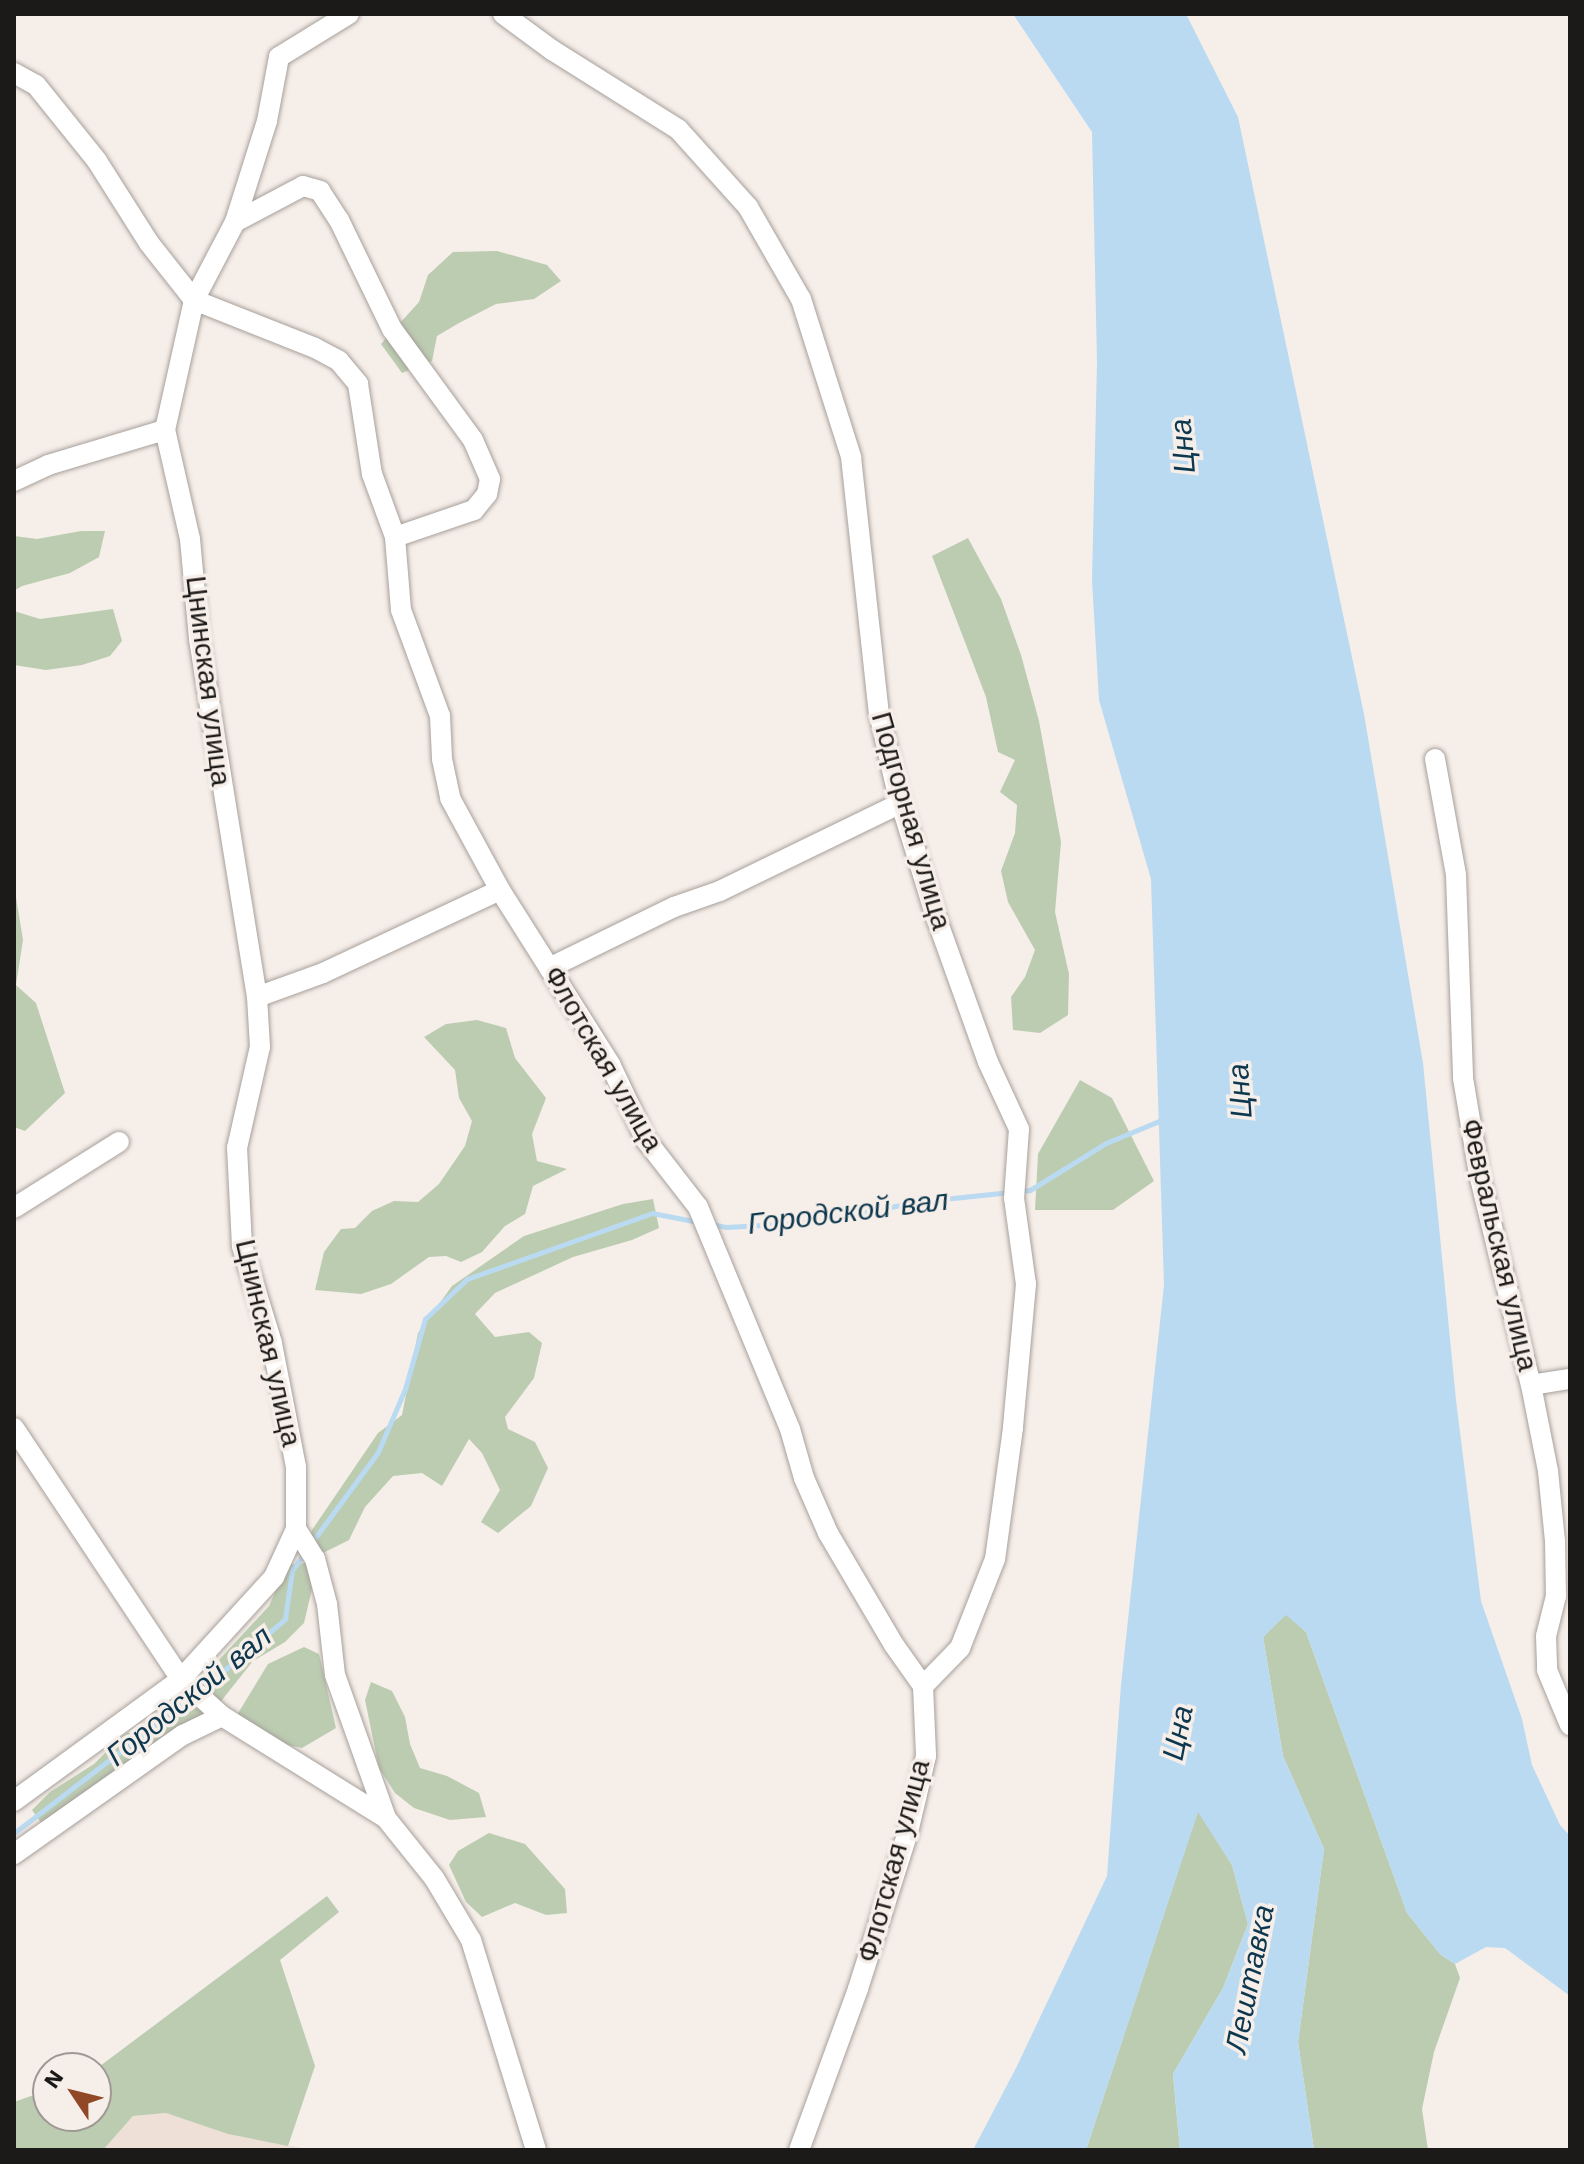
<!DOCTYPE html>
<meta charset="utf-8">
<style>
body{margin:0}
#map{position:relative;width:1584px;height:2164px;overflow:hidden;background:#f6eee9;font-family:"Work Sans",sans-serif}
div>[style]{position:absolute}
.built>*{inset:0;background:#eee0d6}
.green>*{inset:0;background:#bcccb1}
.water>*{inset:0;background:#badaf1}
.stream>*{height:5px;margin:-2.5px;padding:0 2.5px;transform-origin:2.5px;border-radius:2.5px;background:#badaf1}
.roads{filter:drop-shadow(0 0 2px #a7a09b) drop-shadow(0 0 2px #a7a09b)}
.minor>*{height:20px;margin:-10px;padding:0 10px;transform-origin:10px;border-radius:10px;background:#fff}
span{translate:-50% -50%;white-space:nowrap;text-align:center;line-height:1.15;-webkit-text-stroke:7px #f6eee9;paint-order:stroke}
.street-label{font-size:28px;color:#1c1a18}
.water-label{font-size:30px;color:#0d374e;font-style:italic}
.frame{position:absolute;inset:0;border:16px solid #1c1a18;pointer-events:none}
.north{position:absolute;left:32px;top:2052px;width:80px;height:80px;box-sizing:border-box;background:#f6eee9;border:2px solid #9f9995;border-radius:50%;rotate:305deg;font-size:22px;font-weight:700;line-height:32px;text-align:center;color:#1c1a18}
.north::after{content:'';display:block;margin:auto;width:28px;height:36px;background:#904827;clip-path:polygon(50% 0,100% 100%,50% 72%,0 100%)}
</style>
<div id="map">
<div class="built">
<div style="clip-path:polygon(166px 2113px,229px 2134px,312px 2150px,103px 2150px,133px 2116px)"></div>
</div>
<div class="green">
<div style="clip-path:polygon(497px 251px,547px 265px,561px 281px,534px 299px,496px 304px,459px 323px,437px 336px,432px 361px,402px 373px,381px 344px,419px 302px,428px 275px,453px 252px)"></div>
<div style="clip-path:polygon(81px 531px,105px 531px,99px 557px,70px 573px,22px 586px,14px 591px,14px 536px,37px 539px)"></div>
<div style="clip-path:polygon(968px 538px,1001px 599px,1021px 655px,1039px 721px,1061px 842px,1055px 912px,1069px 974px,1068px 1015px,1040px 1033px,1013px 1030px,1011px 997px,1025px 977px,1035px 950px,1008px 902px,1001px 871px,1015px 833px,1017px 805px,1000px 792px,1015px 760px,998px 752px,986px 697px,932px 556px)"></div>
<div style="clip-path:polygon(113px 609px,122px 641px,110px 656px,82px 665px,46px 670px,14px 665px,14px 611px,40px 619px)"></div>
<div style="clip-path:polygon(14px 885px,23px 940px,16px 985px,36px 1003px,65px 1093px,25px 1131px,14px 1127px)"></div>
<div style="clip-path:polygon(477px 1020px,506px 1028px,515px 1058px,546px 1098px,532px 1134px,537px 1161px,567px 1169px,533px 1186px,525px 1214px,505px 1226px,482px 1252px,461px 1262px,446px 1256px,429px 1257px,391px 1284px,361px 1294px,315px 1290px,324px 1252px,341px 1229px,355px 1228px,372px 1211px,394px 1201px,418px 1202px,439px 1184px,465px 1146px,472px 1121px,459px 1098px,455px 1070px,424px 1037px,446px 1024px)"></div>
<div style="clip-path:polygon(1080px 1080px,1112px 1098px,1154px 1181px,1113px 1210px,1035px 1210px,1038px 1154px)"></div>
<div style="clip-path:polygon(653px 1199px,659px 1228px,632px 1240px,573px 1257px,495px 1293px,475px 1314px,495px 1337px,529px 1332px,542px 1343px,534px 1378px,505px 1417px,508px 1429px,535px 1442px,548px 1468px,531px 1506px,498px 1533px,481px 1522px,500px 1490px,482px 1453px,469px 1439px,442px 1486px,422px 1473px,393px 1476px,365px 1507px,349px 1540px,321px 1554px,308px 1540px,312px 1530px,378px 1433px,402px 1415px,418px 1333px,452px 1286px,524px 1236px,623px 1204px)"></div>
<div style="clip-path:polygon(307px 1563px,312px 1589px,304px 1623px,285px 1642px,253px 1661px,214px 1710px,42px 1824px,32px 1810px,50px 1792px,94px 1764px,122px 1736px,158px 1716px,203px 1677px,269px 1606px,287px 1565px)"></div>
<div style="clip-path:polygon(1286px 1614px,1306px 1632px,1407px 1913px,1440px 1954px,1455px 1964px,1460px 1978px,1434px 2052px,1422px 2109px,1428px 2150px,1314px 2150px,1298px 2042px,1324px 1849px,1283px 1756px,1263px 1637px)"></div>
<div style="clip-path:polygon(304px 1647px,319px 1654px,336px 1728px,302px 1748px,282px 1744px,237px 1715px,268px 1664px)"></div>
<div style="clip-path:polygon(371px 1682px,392px 1691px,405px 1717px,410px 1744px,420px 1768px,447px 1776px,479px 1793px,486px 1817px,450px 1820px,414px 1808px,395px 1793px,379px 1768px,365px 1700px)"></div>
<div style="clip-path:polygon(1198px 1811px,1232px 1865px,1248px 1924px,1223px 1988px,1173px 2074px,1180px 2150px,1086px 2150px)"></div>
<div style="clip-path:polygon(489px 1833px,525px 1844px,565px 1889px,567px 1913px,546px 1915px,515px 1903px,482px 1917px,466px 1902px,449px 1865px,458px 1851px)"></div>
<div style="clip-path:polygon(327px 1896px,339px 1912px,280px 1960px,315px 2066px,288px 2146px,228px 2134px,166px 2113px,133px 2116px,103px 2150px,14px 2150px,14px 2102px,48px 2090px,48px 2116px,96px 2116px,96px 2069px)"></div>
</div>
<div class="water">
<div style="clip-path:polygon(1013px 14px,1186px 14px,1238px 117px,1364px 714px,1423px 1063px,1456px 1400px,1481px 1601px,1522px 1719px,1532px 1765px,1560px 1825px,1570px 1836px,1570px 1996px,1505px 1948px,1486px 1947px,1455px 1964px,1440px 1954px,1407px 1913px,1306px 1632px,1286px 1615px,1263px 1637px,1283px 1756px,1324px 1849px,1298px 2042px,1314px 2150px,1180px 2150px,1173px 2074px,1223px 1988px,1248px 1924px,1232px 1865px,1198px 1812px,1086px 2150px,973px 2150px,1016px 2068px,1107px 1876px,1121px 1685px,1164px 1285px,1151px 879px,1099px 700px,1092px 580px,1097px 361px,1092px 132px)"></div>
</div>
<div class="stream">
<div style="left:1020px;top:1191px;width:10px;rotate:-6deg"></div>
<div style="left:1030px;top:1190px;width:89px;rotate:-31.7deg"></div>
<div style="left:1106px;top:1143px;width:63px;rotate:-22.5deg"></div>
<div style="left:711px;top:1224px;width:15px;rotate:11deg"></div>
<div style="left:726px;top:1227px;width:91px;rotate:-3.1deg"></div>
<div style="left:817px;top:1222px;width:100px;rotate:-11.5deg"></div>
<div style="left:915px;top:1202px;width:96px;rotate:-6deg"></div>
<div style="left:312px;top:1542px;width:112px;rotate:-53.7deg"></div>
<div style="left:378px;top:1452px;width:69px;rotate:-66.8deg"></div>
<div style="left:405px;top:1389px;width:73px;rotate:-74.1deg"></div>
<div style="left:425px;top:1319px;width:58px;rotate:-43.6deg"></div>
<div style="left:467px;top:1279px;width:196px;rotate:-19.6deg"></div>
<div style="left:652px;top:1213px;width:47px;rotate:11.1deg"></div>
<div style="left:202px;top:1689px;width:109px;rotate:-40.1deg"></div>
<div style="left:285px;top:1619px;width:49px;rotate:-81.9deg"></div>
<div style="left:292px;top:1570px;width:20px;rotate:-53deg"></div>
<div style="left:14px;top:1833px;width:227px;rotate:-37.5deg"></div>
</div>
<div class="roads">
<div class="minor">
<div style="left:503px;top:14px;width:61px;rotate:36.3deg"></div>
<div style="left:552px;top:50px;width:149px;rotate:32.1deg"></div>
<div style="left:678px;top:129px;width:105px;rotate:48.1deg"></div>
<div style="left:748px;top:207px;width:106px;rotate:60.1deg"></div>
<div style="left:801px;top:299px;width:166px;rotate:72.4deg"></div>
<div style="left:851px;top:457px;width:258px;rotate:83.8deg"></div>
<div style="left:879px;top:713px;width:80px;rotate:77deg"></div>
<div style="left:897px;top:791px;width:132px;rotate:72.8deg"></div>
<div style="left:936px;top:917px;width:154px;rotate:70.3deg"></div>
<div style="left:988px;top:1062px;width:74px;rotate:65.2deg"></div>
<div style="left:1019px;top:1129px;width:69px;rotate:94.1deg"></div>
<div style="left:1014px;top:1198px;width:87px;rotate:82.1deg"></div>
<div style="left:1026px;top:1284px;width:145px;rotate:95.2deg"></div>
<div style="left:1013px;top:1428px;width:132px;rotate:97.8deg"></div>
<div style="left:995px;top:1559px;width:96px;rotate:111.5deg"></div>
<div style="left:960px;top:1648px;width:53px;rotate:134.2deg"></div>
<div style="left:14px;top:73px;width:25px;rotate:29deg"></div>
<div style="left:36px;top:85px;width:97px;rotate:51.2deg"></div>
<div style="left:97px;top:161px;width:97px;rotate:57.6deg"></div>
<div style="left:149px;top:243px;width:73px;rotate:51.7deg"></div>
<div style="left:194px;top:300px;width:88px;rotate:-62.3deg"></div>
<div style="left:235px;top:222px;width:106px;rotate:-72.4deg"></div>
<div style="left:267px;top:121px;width:65px;rotate:-79.4deg"></div>
<div style="left:279px;top:57px;width:82px;rotate:-31.6deg"></div>
<div style="left:235px;top:222px;width:77px;rotate:-27.9deg"></div>
<div style="left:303px;top:186px;width:18px;rotate:16deg"></div>
<div style="left:320px;top:191px;width:35px;rotate:57deg"></div>
<div style="left:339px;top:220px;width:121px;rotate:64.1deg"></div>
<div style="left:392px;top:329px;width:137px;rotate:53.9deg"></div>
<div style="left:473px;top:440px;width:43px;rotate:66.4deg"></div>
<div style="left:490px;top:479px;width:15px;rotate:101deg"></div>
<div style="left:487px;top:494px;width:21px;rotate:129deg"></div>
<div style="left:474px;top:510px;width:83px;rotate:161.1deg"></div>
<div style="left:14px;top:481px;width:38px;rotate:-25deg"></div>
<div style="left:48px;top:465px;width:122px;rotate:-16.7deg"></div>
<div style="left:1435px;top:759px;width:118px;rotate:79.7deg"></div>
<div style="left:1456px;top:875px;width:203px;rotate:88deg"></div>
<div style="left:1463px;top:1078px;width:97px;rotate:80.5deg"></div>
<div style="left:1479px;top:1174px;width:217px;rotate:76.2deg"></div>
<div style="left:1531px;top:1385px;width:88px;rotate:78.8deg"></div>
<div style="left:1548px;top:1471px;width:70px;rotate:84.3deg"></div>
<div style="left:1555px;top:1541px;width:55px;rotate:89deg"></div>
<div style="left:1556px;top:1596px;width:41px;rotate:104deg"></div>
<div style="left:1546px;top:1636px;width:34px;rotate:88deg"></div>
<div style="left:1547px;top:1670px;width:60px;rotate:67.3deg"></div>
<div style="left:549px;top:968px;width:139px;rotate:-26deg"></div>
<div style="left:674px;top:907px;width:49px;rotate:-19.2deg"></div>
<div style="left:720px;top:891px;width:201px;rotate:-25.9deg"></div>
<div style="left:257px;top:997px;width:70px;rotate:-20deg"></div>
<div style="left:323px;top:973px;width:195px;rotate:-25.1deg"></div>
<div style="left:14px;top:1208px;width:124px;rotate:-32.2deg"></div>
<div style="left:1531px;top:1385px;width:39px;rotate:-9deg"></div>
<div style="left:14px;top:1428px;width:301px;rotate:56.4deg"></div>
<div style="left:181px;top:1679px;width:55px;rotate:42.1deg"></div>
<div style="left:222px;top:1716px;width:193px;rotate:31.9deg"></div>
<div style="left:14px;top:1801px;width:207px;rotate:-36.1deg"></div>
<div style="left:181px;top:1679px;width:138px;rotate:-47.6deg"></div>
<div style="left:274px;top:1577px;width:53px;rotate:-65.4deg"></div>
<div style="left:14px;top:1854px;width:207px;rotate:-35.2deg"></div>
<div style="left:183px;top:1735px;width:43px;rotate:-26deg"></div>
<div style="left:536px;top:2150px;width:220px;rotate:-107.2deg"></div>
<div style="left:471px;top:1940px;width:72px;rotate:-120.8deg"></div>
<div style="left:434px;top:1878px;width:77px;rotate:-128.7deg"></div>
<div style="left:386px;top:1818px;width:152px;rotate:-109.6deg"></div>
<div style="left:335px;top:1675px;width:71px;rotate:-96.4deg"></div>
<div style="left:327px;top:1604px;width:47px;rotate:-104.9deg"></div>
<div style="left:315px;top:1559px;width:36px;rotate:-122deg"></div>
<div style="left:296px;top:1529px;width:62px;rotate:-90deg"></div>
<div style="left:296px;top:1467px;width:126px;rotate:-101deg"></div>
<div style="left:272px;top:1343px;width:102px;rotate:-107.2deg"></div>
<div style="left:242px;top:1246px;width:98px;rotate:-92.9deg"></div>
<div style="left:237px;top:1148px;width:104px;rotate:-77.2deg"></div>
<div style="left:260px;top:1047px;width:50px;rotate:-93.4deg"></div>
<div style="left:257px;top:997px;width:364px;rotate:-99.2deg"></div>
<div style="left:199px;top:638px;width:99px;rotate:-95.2deg"></div>
<div style="left:190px;top:539px;width:112px;rotate:-102.9deg"></div>
<div style="left:165px;top:430px;width:133px;rotate:-77.4deg"></div>
<div style="left:194px;top:300px;width:130px;rotate:21.6deg"></div>
<div style="left:315px;top:348px;width:27px;rotate:28deg"></div>
<div style="left:339px;top:361px;width:30px;rotate:50deg"></div>
<div style="left:358px;top:384px;width:91px;rotate:81.2deg"></div>
<div style="left:372px;top:474px;width:67px;rotate:69.9deg"></div>
<div style="left:395px;top:537px;width:73px;rotate:85.3deg"></div>
<div style="left:401px;top:610px;width:113px;rotate:69.8deg"></div>
<div style="left:440px;top:716px;width:43px;rotate:87.3deg"></div>
<div style="left:442px;top:759px;width:40px;rotate:78deg"></div>
<div style="left:450px;top:798px;width:105px;rotate:61.5deg"></div>
<div style="left:500px;top:890px;width:206px;rotate:57.7deg"></div>
<div style="left:610px;top:1064px;width:84px;rotate:64.7deg"></div>
<div style="left:646px;top:1140px;width:85px;rotate:52.2deg"></div>
<div style="left:698px;top:1207px;width:240px;rotate:67.5deg"></div>
<div style="left:790px;top:1429px;width:51px;rotate:74.1deg"></div>
<div style="left:804px;top:1478px;width:60px;rotate:66.4deg"></div>
<div style="left:828px;top:1533px;width:130px;rotate:59.5deg"></div>
<div style="left:894px;top:1645px;width:50px;rotate:54.7deg"></div>
<div style="left:923px;top:1686px;width:70px;rotate:87.5deg"></div>
<div style="left:926px;top:1756px;width:78px;rotate:103.3deg"></div>
<div style="left:908px;top:1832px;width:165px;rotate:107.7deg"></div>
<div style="left:858px;top:1989px;width:171px;rotate:110.1deg"></div>
</div>
</div>
<div class="street-label">
<span style="left:208px;top:681px;rotate:83deg">Цнинская улица</span>
<span style="left:911px;top:821px;rotate:74deg">Подгорная улица</span>
<span style="left:603px;top:1059px;rotate:60deg">Флотская улица</span>
<span style="left:1499px;top:1245px;rotate:77deg">Февральская улица</span>
<span style="left:268px;top:1343px;rotate:77deg">Цнинская улица</span>
<span style="left:894px;top:1861px;rotate:-75deg">Флотская улица</span>
</div>
<div class="water-label">
<span style="left:1183px;top:446px;rotate:-95deg">Цна</span>
<span style="left:1240px;top:1091px;rotate:-94deg">Цна</span>
<span style="left:848px;top:1212px;rotate:-7deg">Городской вал</span>
<span style="left:189px;top:1696px;rotate:-39deg">Городской вал</span>
<span style="left:1178px;top:1733px;rotate:-79deg">Цна</span>
<span style="left:1250px;top:1979px;rotate:-79deg">Лештавка</span>
</div>
<div class="frame"></div>
<div class="north">N</div>
</div>
